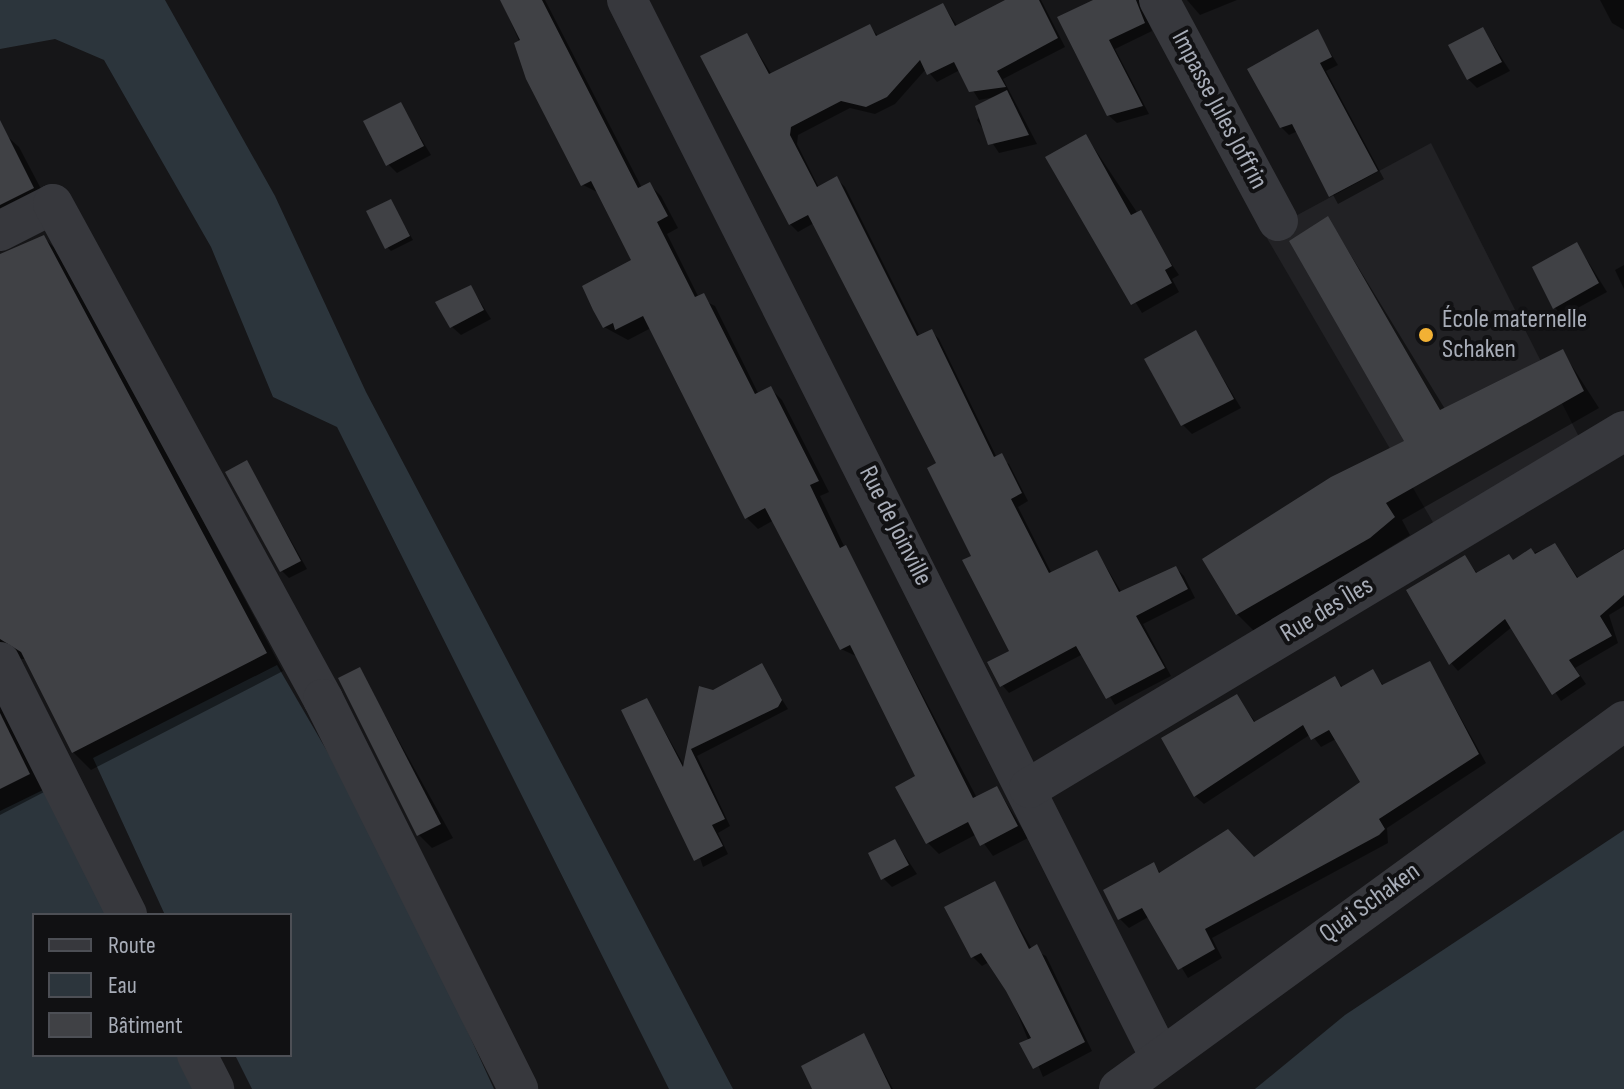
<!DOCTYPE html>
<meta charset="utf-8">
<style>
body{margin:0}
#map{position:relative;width:1624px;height:1089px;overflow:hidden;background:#161618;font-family:"Sofia Sans Condensed",sans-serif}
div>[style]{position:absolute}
.built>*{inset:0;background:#222225}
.water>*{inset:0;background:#2c353c}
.shadow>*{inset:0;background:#0007}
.building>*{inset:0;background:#404145}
.minor>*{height:40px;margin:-20px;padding:0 20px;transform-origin:20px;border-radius:20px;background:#37383d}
.dots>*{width:22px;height:22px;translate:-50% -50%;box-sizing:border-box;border:4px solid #111113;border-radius:50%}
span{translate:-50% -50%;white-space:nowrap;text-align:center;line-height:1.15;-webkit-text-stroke:8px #111113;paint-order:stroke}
.street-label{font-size:26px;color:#a8adb8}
.poi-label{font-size:26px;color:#a8adb8}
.left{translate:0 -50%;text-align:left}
.legend{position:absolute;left:32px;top:913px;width:260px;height:144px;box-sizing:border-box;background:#111113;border:2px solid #4d4f55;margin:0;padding:10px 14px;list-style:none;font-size:24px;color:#a8adb8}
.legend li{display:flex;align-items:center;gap:16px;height:40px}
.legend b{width:40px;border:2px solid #4d4f55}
</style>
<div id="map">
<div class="built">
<div style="clip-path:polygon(1431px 143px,1579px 437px,1434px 524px,1264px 233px)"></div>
</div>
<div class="water">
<div style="clip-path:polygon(0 0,165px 0,275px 196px,366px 392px,733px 1089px,669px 1089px,337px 427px,273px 397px,211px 247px,104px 60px,55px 39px,0 49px)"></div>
<div style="clip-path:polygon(277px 665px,384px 849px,494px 1089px,252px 1089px,235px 1055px,290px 1055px,290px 915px,165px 915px,93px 758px)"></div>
<div style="clip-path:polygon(45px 789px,108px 915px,34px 915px,34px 1055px,178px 1055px,196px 1089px,0 1089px,0 811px)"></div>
<div style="clip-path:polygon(1624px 830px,1624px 1089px,1255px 1089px,1345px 1015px)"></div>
</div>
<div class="shadow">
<div style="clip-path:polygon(501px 0,545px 0,642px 188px,650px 185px,661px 196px,678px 228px,667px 234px,699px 298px,715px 306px,759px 395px,771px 389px,782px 400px,829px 492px,820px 496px,845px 548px,977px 798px,997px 788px,1028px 838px,993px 856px,977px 834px,939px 854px,928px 843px,918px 777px,858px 657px,841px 649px,774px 520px,758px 529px,747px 518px,651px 328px,628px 340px,604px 327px,634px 261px,599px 193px,583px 185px)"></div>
<div style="clip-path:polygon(1009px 0,1041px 0,1065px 47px,1003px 79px,1037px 144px,999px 153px,977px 120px,995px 97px,979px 100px,960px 70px,937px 82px,926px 69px,895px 104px,875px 114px,850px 108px,798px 135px,797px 144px,819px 188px,837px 179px,845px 187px,920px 337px,931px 331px,939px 339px,997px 458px,1009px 464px,1028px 501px,1018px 507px,1052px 574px,1097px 552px,1122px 593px,1176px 568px,1184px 576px,1195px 598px,1143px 624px,1171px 676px,1115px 705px,1083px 654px,1009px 693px,1002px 685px,1012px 652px,939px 464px,814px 223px,798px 232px,790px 224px,747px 35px,772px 75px,870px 27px,879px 37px,943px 5px,958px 27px)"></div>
<div style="clip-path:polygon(1098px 0,1148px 0,1143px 8px,1152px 31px,1115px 49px,1149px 114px,1117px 123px,1108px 115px)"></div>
<div style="clip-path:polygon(1187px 0,1237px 0,1200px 15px)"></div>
<div style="clip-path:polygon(1600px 0,1624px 0,1624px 30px,1612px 23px)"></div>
<div style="clip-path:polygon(1483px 29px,1510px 71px,1477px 88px,1468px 79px)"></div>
<div style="clip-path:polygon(1317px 31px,1338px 65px,1326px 71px,1384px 179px,1338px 204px,1298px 131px,1289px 135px,1281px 127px)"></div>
<div style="clip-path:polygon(400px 104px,431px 155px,397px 173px,388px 164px)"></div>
<div style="clip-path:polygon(0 130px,19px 147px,50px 206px,0 234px)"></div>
<div style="clip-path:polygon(1086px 136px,1179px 275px,1172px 279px,1179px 292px,1142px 313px,1048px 158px)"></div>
<div style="clip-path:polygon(390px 201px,413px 240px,391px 251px,387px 247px)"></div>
<div style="clip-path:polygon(1328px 218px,1445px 409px,1563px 352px,1599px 408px,1402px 520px,1410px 535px,1254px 631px,1237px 614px,1407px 442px)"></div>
<div style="clip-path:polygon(43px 237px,61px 254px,283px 671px,91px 770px,73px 752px,26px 659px,6px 659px,0 677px,0 256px)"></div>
<div style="clip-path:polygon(1577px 244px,1607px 292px,1563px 316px,1554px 307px)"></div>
<div style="clip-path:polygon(1624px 265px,1624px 289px,1615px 270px)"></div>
<div style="clip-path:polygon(471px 287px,491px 319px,461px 335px,452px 327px)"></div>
<div style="clip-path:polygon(1195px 332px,1241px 408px,1192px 434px,1183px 425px)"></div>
<div style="clip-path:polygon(247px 463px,307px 569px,289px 578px,281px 570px)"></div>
<div style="clip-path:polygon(1555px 545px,1579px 579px,1624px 548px,1624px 606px,1609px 615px,1618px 643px,1575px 668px,1586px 684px,1561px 701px,1512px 627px,1458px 671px,1451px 663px,1465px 558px,1478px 574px)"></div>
<div style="clip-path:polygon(1430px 663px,1486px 763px,1387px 828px,1388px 843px,1212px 938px,1222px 958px,1188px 978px,1150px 916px,1129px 928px,1120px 919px,1106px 891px,1153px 865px,1162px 874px,1254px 860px,1363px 783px,1336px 739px,1321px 747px,1311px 734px,1204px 804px,1195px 796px,1237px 697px,1256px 723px,1334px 678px,1344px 688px,1373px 672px,1384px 686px)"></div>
<div style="clip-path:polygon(761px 666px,788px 709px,697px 756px,730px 826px,718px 833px,728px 854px,703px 867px,647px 700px,685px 767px,701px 688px,713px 692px)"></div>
<div style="clip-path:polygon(359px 669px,453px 838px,432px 848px,419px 835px)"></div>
<div style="clip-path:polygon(0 699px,46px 791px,0 815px)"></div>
<div style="clip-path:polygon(895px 841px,917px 874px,892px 887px,883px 878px)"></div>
<div style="clip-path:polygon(994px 884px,1032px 949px,1046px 956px,1092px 1051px,1043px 1077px,1008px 990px,989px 962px,982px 966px,973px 957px)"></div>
<div style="clip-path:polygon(864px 1036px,893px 1089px,814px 1089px)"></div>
</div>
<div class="building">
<div style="clip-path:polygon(500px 0,542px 0,638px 188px,650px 182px,668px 216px,657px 222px,695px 297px,704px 293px,755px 394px,771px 386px,819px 481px,810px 485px,840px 548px,846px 545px,973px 798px,997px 786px,1018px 826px,980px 846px,968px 822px,926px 844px,895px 787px,915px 776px,850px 645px,840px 650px,765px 508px,745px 519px,643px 316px,615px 330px,613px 323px,603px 328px,593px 310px,582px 286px,631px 260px,591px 181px,581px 186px,526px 79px,514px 43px,520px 40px)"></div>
<div style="clip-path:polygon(1005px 0,1039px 0,1058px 38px,997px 71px,1006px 87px,969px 92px,954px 62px,927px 75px,920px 60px,887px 97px,866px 107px,841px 101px,791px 127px,790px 135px,817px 187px,837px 176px,917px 336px,932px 329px,994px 457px,1002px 453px,1022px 493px,1011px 499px,1049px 573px,1097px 550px,1119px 592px,1176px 566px,1188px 589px,1136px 616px,1165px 668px,1106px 699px,1076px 646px,1000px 687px,987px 662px,1009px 651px,962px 560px,971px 556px,927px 468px,936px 463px,808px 215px,789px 225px,700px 56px,747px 33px,769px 74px,870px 24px,876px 36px,943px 3px,955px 26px)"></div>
<div style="clip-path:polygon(1093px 0,1136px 0,1145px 23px,1109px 40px,1143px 106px,1107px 116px,1057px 17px)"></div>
<div style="clip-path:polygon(1483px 27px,1502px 62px,1467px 80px,1448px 45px)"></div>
<div style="clip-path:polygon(1318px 29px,1332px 57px,1320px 63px,1378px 171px,1329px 197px,1292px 124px,1280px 128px,1247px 69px)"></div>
<div style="clip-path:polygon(1007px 90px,1029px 135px,988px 145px,975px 106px)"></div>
<div style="clip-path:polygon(401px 102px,424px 146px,386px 166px,363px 121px)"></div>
<div style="clip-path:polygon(0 120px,34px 188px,0 205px)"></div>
<div style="clip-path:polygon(1086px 134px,1131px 215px,1141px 210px,1172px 266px,1165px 270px,1172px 283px,1131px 305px,1045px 157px)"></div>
<div style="clip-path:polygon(391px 199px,410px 236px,385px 249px,366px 211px)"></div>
<div style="clip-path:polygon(1328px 216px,1440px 410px,1563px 349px,1584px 391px,1386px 503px,1395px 517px,1370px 538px,1236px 615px,1202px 559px,1331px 477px,1404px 441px,1289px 241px)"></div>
<div style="clip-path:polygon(44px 235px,267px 653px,72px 753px,21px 652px,0 639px,0 254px)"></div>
<div style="clip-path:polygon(1577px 242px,1599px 283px,1553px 309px,1532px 267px)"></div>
<div style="clip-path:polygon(471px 285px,484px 310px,450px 328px,435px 302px)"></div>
<div style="clip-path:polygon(1196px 330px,1234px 399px,1181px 426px,1144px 359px)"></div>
<div style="clip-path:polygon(247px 460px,301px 561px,280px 572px,225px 472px)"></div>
<div style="clip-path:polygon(1555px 543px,1577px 578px,1624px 549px,1624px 595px,1600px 616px,1612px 636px,1569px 660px,1580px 676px,1552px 695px,1505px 619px,1449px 665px,1406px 590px,1465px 555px,1476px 573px,1509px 554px,1513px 560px,1531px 548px,1535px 554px)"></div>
<div style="clip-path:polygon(1430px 661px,1479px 754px,1379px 819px,1385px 829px,1379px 835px,1205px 929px,1215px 949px,1178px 970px,1142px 908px,1118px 920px,1103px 890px,1154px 862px,1159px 873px,1228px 829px,1254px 857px,1360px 782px,1329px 730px,1311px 740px,1303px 725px,1194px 797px,1161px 738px,1237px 694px,1254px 722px,1335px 676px,1341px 687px,1373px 669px,1382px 685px)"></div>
<div style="clip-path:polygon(762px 663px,782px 700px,778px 707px,691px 749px,725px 819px,712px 825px,723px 846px,694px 861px,621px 710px,647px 698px,683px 767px,699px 686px,713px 690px)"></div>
<div style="clip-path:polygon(360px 667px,441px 824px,417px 836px,338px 678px)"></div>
<div style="clip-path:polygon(0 713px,30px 774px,0 789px)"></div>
<div style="clip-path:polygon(895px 839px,909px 865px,881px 880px,868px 853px)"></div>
<div style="clip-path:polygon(995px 881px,1029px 949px,1037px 944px,1085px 1042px,1033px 1069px,1019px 1043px,1031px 1038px,1006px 991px,981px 953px,971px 958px,944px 907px)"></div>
<div style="clip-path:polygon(864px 1033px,891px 1089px,812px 1089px,801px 1066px)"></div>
</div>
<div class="minor">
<div style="left:627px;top:0;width:1182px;rotate:63.24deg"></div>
<div style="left:1159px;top:0;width:251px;rotate:61.7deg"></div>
<div style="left:0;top:231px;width:59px;rotate:-27deg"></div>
<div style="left:53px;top:204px;width:564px;rotate:61.39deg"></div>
<div style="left:323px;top:699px;width:436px;rotate:63.4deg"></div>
<div style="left:0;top:662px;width:283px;rotate:63.3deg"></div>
<div style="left:1029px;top:788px;width:694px;rotate:-30.96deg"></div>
<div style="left:197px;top:1055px;width:38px;rotate:63deg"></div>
<div style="left:1119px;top:1089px;width:625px;rotate:-36.08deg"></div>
</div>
<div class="dots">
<div style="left:1426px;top:335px;background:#f2b134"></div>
</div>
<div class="street-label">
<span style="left:1219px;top:110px;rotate:62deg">Impasse Jules Joffrin</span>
<span style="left:895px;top:526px;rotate:63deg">Rue de Joinville</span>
<span style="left:1327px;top:610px;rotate:-31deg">Rue des Îles</span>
<span style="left:1370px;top:903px;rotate:-36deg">Quai Schaken</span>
</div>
<div class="poi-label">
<span class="left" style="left:1442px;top:335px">École maternelle<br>Schaken</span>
</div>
<ul class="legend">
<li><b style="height:10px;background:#37383d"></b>Route</li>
<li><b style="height:22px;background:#2c353c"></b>Eau</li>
<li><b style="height:22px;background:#404145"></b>Bâtiment</li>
</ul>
</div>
